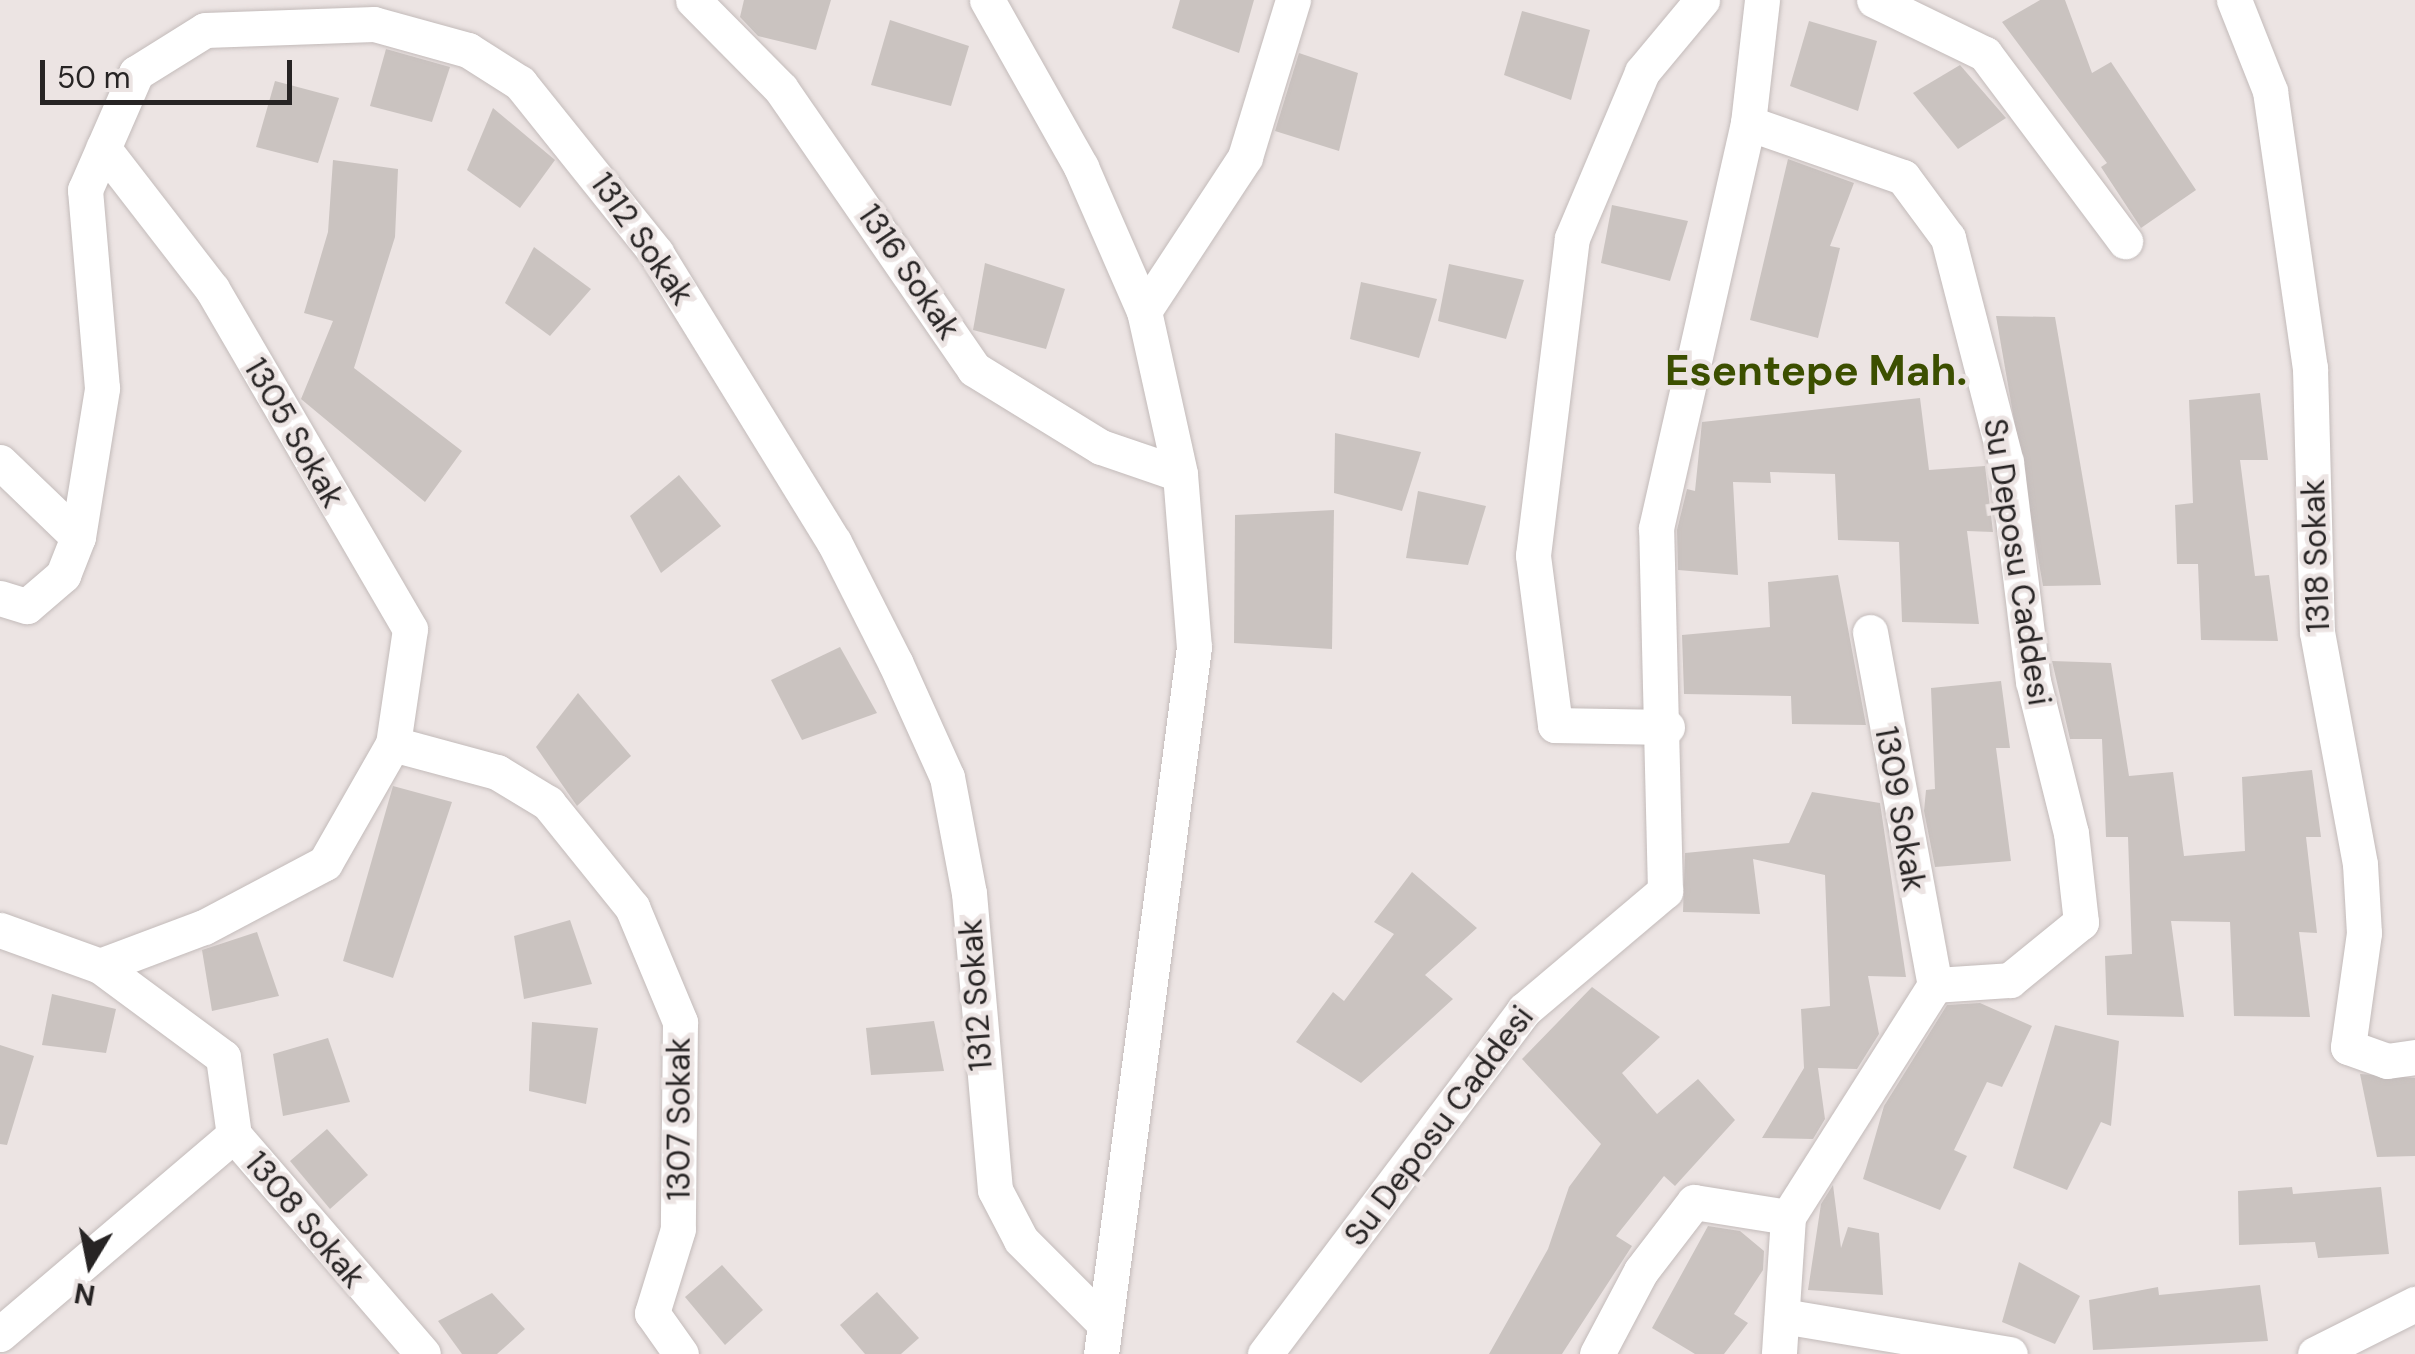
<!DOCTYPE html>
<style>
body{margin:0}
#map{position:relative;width:2415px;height:1354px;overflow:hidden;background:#ece4e3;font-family:"DM Sans",sans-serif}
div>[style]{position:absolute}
.building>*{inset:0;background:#cac3c0}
.roads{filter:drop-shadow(0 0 2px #c3bbba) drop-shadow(0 0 2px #c3bbba)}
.minor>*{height:35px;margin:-17.5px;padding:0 17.5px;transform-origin:17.5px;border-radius:17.5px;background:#fff}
span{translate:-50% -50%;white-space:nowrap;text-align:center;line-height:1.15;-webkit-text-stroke:9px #ece4e3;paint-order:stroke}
.street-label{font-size:32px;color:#272424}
.district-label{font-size:42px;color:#3c4f00;font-weight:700}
.north{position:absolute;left:40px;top:1214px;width:100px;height:100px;-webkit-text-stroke:8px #ece4e3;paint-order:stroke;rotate:190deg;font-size:28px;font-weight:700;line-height:40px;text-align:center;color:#272424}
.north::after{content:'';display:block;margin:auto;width:35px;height:45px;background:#272424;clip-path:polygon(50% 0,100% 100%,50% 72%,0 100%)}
.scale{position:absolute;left:40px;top:60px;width:252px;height:45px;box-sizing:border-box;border:5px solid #272424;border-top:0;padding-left:12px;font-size:30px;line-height:35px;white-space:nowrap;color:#272424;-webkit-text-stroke:8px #ece4e3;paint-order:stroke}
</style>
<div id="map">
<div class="building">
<div style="clip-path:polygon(744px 0,831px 0,816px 50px,758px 36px,740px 17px)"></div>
<div style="clip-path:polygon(1180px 0,1254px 0,1239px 53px,1172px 28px)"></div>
<div style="clip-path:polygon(2040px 0,2065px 0,2092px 73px,2111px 62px,2196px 190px,2141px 228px,2101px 167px,2107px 163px,2002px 22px)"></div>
<div style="clip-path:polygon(1522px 11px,1590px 30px,1571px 100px,1504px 75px)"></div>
<div style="clip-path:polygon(890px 20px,969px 46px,951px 106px,871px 85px)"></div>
<div style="clip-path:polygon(1809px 21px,1877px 41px,1858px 111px,1790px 86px)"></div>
<div style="clip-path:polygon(386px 49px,450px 67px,432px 122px,370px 106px)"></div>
<div style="clip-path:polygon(1299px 53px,1358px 73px,1339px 151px,1275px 131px)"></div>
<div style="clip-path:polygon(1960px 65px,2006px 118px,1958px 149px,1913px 93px)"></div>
<div style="clip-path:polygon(275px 81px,339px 98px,318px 163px,256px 147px)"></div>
<div style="clip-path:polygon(493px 108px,555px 160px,520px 208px,467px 170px)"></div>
<div style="clip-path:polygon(1788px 159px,1854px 183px,1830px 246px,1840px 248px,1818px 338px,1750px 320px)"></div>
<div style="clip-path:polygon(333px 160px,398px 169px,395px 237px,354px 368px,462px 451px,425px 502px,301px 399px,333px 321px,304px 313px,328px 232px)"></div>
<div style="clip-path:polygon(1612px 205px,1688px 221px,1670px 281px,1601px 263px)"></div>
<div style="clip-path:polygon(534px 247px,591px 289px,550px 336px,505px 303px)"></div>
<div style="clip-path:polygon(985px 263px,1065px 289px,1046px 349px,973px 330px)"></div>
<div style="clip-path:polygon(1449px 264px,1524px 280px,1506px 339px,1438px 321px)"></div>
<div style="clip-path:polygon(1361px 282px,1437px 299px,1419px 358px,1350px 339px)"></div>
<div style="clip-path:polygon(1996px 316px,2055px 317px,2101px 585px,2043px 586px)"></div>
<div style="clip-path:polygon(2260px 393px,2268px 460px,2240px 460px,2255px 576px,2269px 575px,2278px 641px,2201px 640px,2198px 564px,2177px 564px,2175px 505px,2193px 503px,2189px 400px)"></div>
<div style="clip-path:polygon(1920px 398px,1929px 470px,1985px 466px,1993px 532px,1967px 531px,1979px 624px,1902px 622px,1899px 542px,1838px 540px,1835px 474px,1770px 472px,1771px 483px,1733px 482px,1738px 575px,1678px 570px,1677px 530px,1687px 489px,1695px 491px,1702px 422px)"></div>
<div style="clip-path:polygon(1335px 433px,1421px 452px,1402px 511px,1334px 493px)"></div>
<div style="clip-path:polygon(679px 475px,721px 526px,661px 573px,630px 516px)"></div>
<div style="clip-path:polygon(1418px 491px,1486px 506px,1468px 565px,1406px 558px)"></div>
<div style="clip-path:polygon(1334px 510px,1332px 649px,1234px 643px,1235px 515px)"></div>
<div style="clip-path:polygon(1838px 575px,1866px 725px,1792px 724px,1791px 696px,1684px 694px,1682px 635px,1770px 627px,1768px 582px)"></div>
<div style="clip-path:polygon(840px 647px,877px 713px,802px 740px,771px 680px)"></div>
<div style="clip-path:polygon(2052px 661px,2111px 663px,2129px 776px,2173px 772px,2184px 856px,2245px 851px,2242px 777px,2312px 770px,2321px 837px,2306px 837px,2317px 933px,2299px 932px,2310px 1017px,2234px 1016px,2230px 922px,2171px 921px,2184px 1017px,2107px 1015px,2105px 956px,2132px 954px,2128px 837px,2106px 837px,2102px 739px,2070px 739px)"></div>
<div style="clip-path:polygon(2001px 681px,2010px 748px,1996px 748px,2011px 861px,1935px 867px,1924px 811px,1926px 790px,1935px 789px,1931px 688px)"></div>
<div style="clip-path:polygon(578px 693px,631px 756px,577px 806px,536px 747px)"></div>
<div style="clip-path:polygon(393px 786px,452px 802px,393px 978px,343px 961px)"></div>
<div style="clip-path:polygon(1812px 792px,1880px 803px,1906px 977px,1868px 976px,1879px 1034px,1857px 1069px,1818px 1068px,1825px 1119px,1813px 1139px,1762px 1138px,1804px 1068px,1801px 1009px,1830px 1006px,1825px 875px,1753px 859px,1760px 914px,1683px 912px,1685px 853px,1789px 843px)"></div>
<div style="clip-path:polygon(1412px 872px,1477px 928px,1425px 975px,1453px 999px,1361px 1083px,1296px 1042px,1333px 992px,1344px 1001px,1394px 934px,1374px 922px)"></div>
<div style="clip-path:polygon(570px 920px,592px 984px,524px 999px,514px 936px)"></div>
<div style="clip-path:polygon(257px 932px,279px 996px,212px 1011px,202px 950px)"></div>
<div style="clip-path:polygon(1592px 987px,1660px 1037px,1622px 1073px,1657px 1114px,1698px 1079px,1735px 1120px,1675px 1186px,1664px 1176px,1616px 1236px,1632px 1246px,1562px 1354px,1489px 1354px,1548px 1249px,1569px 1187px,1601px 1144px,1522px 1059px)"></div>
<div style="clip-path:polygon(52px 994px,116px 1009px,106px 1053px,42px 1045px)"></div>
<div style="clip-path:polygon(1980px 1003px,2032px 1026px,2002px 1087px,1987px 1082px,1954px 1150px,1967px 1156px,1940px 1210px,1863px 1179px,1884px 1106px,1947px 1005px)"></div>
<div style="clip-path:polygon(934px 1021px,944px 1071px,871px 1075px,866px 1028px)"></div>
<div style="clip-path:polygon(532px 1022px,598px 1028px,586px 1104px,529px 1091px)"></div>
<div style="clip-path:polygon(2055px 1025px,2119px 1041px,2111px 1126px,2101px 1122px,2067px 1190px,2013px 1168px)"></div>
<div style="clip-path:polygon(328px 1038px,350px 1102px,283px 1116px,273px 1054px)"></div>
<div style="clip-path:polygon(0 1045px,34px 1056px,7px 1145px,0 1144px)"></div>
<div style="clip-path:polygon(2360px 1074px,2415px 1078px,2415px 1156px,2377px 1157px)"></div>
<div style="clip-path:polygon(327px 1129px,368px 1175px,330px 1209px,290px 1161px)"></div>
<div style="clip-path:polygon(1833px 1185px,1841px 1248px,1848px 1227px,1879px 1233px,1883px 1295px,1808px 1290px,1821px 1204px)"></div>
<div style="clip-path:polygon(2292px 1187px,2293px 1194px,2381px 1187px,2389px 1254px,2318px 1258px,2315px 1242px,2239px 1245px,2238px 1191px)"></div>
<div style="clip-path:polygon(1708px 1226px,1740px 1231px,1764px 1251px,1763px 1270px,1734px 1314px,1748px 1323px,1724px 1354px,1695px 1354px,1652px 1328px)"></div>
<div style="clip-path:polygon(2019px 1262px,2080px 1296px,2055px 1344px,2002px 1322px)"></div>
<div style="clip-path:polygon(722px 1265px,763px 1310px,725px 1345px,685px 1297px)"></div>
<div style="clip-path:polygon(2260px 1285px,2268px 1341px,2093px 1350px,2089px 1300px,2158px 1287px,2159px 1295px)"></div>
<div style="clip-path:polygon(877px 1292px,919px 1338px,901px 1354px,865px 1354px,840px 1325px)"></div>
<div style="clip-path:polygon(492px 1293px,525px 1329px,497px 1354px,462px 1354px,438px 1321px)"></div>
</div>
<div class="roads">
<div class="minor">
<div style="left:693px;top:0;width:125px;rotate:45.3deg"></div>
<div style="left:781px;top:89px;width:340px;rotate:55.4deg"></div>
<div style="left:974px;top:369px;width:149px;rotate:31.6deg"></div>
<div style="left:1101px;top:447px;width:83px;rotate:18.9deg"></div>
<div style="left:987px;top:0;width:192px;rotate:60.6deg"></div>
<div style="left:1081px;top:167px;width:157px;rotate:66.4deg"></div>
<div style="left:1144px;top:311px;width:167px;rotate:77.5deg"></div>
<div style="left:1180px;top:474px;width:174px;rotate:85.4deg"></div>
<div style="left:1194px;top:647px;width:713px;rotate:97.49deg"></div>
<div style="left:1874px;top:0;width:123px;rotate:25.9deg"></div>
<div style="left:1985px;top:54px;width:234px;rotate:53.2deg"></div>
<div style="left:2234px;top:0;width:98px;rotate:68.4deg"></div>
<div style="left:2270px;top:91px;width:280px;rotate:81.8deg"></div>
<div style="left:2310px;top:368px;width:264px;rotate:88.5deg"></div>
<div style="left:2317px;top:632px;width:236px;rotate:79.5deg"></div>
<div style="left:2360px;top:864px;width:69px;rotate:86.7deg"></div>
<div style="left:2364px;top:933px;width:115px;rotate:98deg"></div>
<div style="left:2348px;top:1047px;width:41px;rotate:19.7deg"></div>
<div style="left:2387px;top:1061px;width:28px;rotate:-8deg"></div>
<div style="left:1748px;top:123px;width:124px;rotate:-83.5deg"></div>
<div style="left:1144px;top:311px;width:184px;rotate:-56.7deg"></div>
<div style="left:1245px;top:157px;width:164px;rotate:-73deg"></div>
<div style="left:0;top:462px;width:108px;rotate:43.9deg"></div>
<div style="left:0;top:598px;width:28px;rotate:17deg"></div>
<div style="left:27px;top:606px;width:48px;rotate:-40.7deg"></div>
<div style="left:63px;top:575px;width:41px;rotate:-68.5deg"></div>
<div style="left:78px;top:537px;width:151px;rotate:-80.8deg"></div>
<div style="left:102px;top:388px;width:199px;rotate:-94.9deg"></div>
<div style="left:85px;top:190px;width:128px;rotate:-66.4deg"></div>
<div style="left:136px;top:73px;width:81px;rotate:-31.9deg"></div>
<div style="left:205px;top:30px;width:169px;rotate:-2deg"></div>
<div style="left:374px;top:24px;width:98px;rotate:15.5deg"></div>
<div style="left:468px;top:50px;width:62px;rotate:32.4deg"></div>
<div style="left:520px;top:83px;width:218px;rotate:51.3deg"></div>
<div style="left:656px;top:253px;width:339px;rotate:58.4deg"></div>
<div style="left:834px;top:542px;width:135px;rotate:63.1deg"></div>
<div style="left:895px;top:662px;width:126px;rotate:65.7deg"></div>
<div style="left:947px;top:777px;width:118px;rotate:79.3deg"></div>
<div style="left:969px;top:893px;width:298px;rotate:85deg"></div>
<div style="left:995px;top:1190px;width:56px;rotate:62.5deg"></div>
<div style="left:1021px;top:1240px;width:112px;rotate:45deg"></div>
<div style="left:1870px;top:632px;width:359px;rotate:79.6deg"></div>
<div style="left:1667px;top:727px;width:112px;rotate:-179deg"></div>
<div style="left:1555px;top:725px;width:171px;rotate:-97.4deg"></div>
<div style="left:1533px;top:555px;width:319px;rotate:-83deg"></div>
<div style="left:1572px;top:238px;width:180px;rotate:-67.1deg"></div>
<div style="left:1642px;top:72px;width:94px;rotate:-50.2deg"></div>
<div style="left:393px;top:744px;width:108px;rotate:15.1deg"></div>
<div style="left:497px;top:772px;width:60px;rotate:31.3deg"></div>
<div style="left:548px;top:803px;width:134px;rotate:51.1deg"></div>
<div style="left:632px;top:907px;width:125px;rotate:67.3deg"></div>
<div style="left:680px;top:1022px;width:207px;rotate:90.6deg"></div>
<div style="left:678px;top:1229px;width:88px;rotate:107.2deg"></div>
<div style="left:652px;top:1313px;width:50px;rotate:54.7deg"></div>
<div style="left:0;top:930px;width:106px;rotate:19.8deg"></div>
<div style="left:100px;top:966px;width:153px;rotate:36.5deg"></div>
<div style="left:223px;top:1057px;width:79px;rotate:82deg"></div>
<div style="left:100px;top:966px;width:111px;rotate:-20.6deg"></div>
<div style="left:204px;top:927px;width:137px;rotate:-27.9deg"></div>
<div style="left:325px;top:863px;width:137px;rotate:-60.3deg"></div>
<div style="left:393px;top:744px;width:116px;rotate:-81.6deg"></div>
<div style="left:410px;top:629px;width:393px;rotate:-120.2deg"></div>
<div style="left:212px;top:289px;width:178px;rotate:-127.7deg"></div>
<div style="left:234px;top:1135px;width:289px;rotate:49.2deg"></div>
<div style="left:1782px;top:1316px;width:231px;rotate:9.5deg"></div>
<div style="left:0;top:1334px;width:307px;rotate:-40.4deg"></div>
<div style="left:1265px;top:1354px;width:431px;rotate:-53deg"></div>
<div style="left:1524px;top:1010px;width:185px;rotate:-40.2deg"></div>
<div style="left:1665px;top:891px;width:363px;rotate:-91.4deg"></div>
<div style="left:1656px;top:528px;width:415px;rotate:-77.2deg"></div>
<div style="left:1748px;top:123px;width:164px;rotate:19.2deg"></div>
<div style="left:1903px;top:177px;width:76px;rotate:53.6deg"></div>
<div style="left:1948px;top:238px;width:231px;rotate:75.5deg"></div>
<div style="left:2006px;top:462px;width:221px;rotate:83deg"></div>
<div style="left:2033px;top:681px;width:157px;rotate:76deg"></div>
<div style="left:2071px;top:833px;width:90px;rotate:83.6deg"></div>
<div style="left:2081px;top:922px;width:92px;rotate:140.8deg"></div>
<div style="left:2010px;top:980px;width:75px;rotate:176.2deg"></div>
<div style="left:1935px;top:985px;width:275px;rotate:122.4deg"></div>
<div style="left:1788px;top:1217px;width:137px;rotate:93.8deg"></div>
<div style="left:1597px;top:1354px;width:94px;rotate:-62.1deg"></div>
<div style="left:1641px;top:1271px;width:87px;rotate:-52.5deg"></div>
<div style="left:1694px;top:1202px;width:95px;rotate:9.1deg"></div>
<div style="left:2315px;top:1354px;width:112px;rotate:-26.6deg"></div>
</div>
</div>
<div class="street-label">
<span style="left:642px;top:239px;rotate:55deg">1312 Sokak</span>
<span style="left:909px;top:272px;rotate:56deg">1316 Sokak</span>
<span style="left:294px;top:433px;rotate:60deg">1305 Sokak</span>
<span style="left:2316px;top:556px;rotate:-92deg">1318 Sokak</span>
<span style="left:2017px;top:562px;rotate:81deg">Su Deposu Caddesi</span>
<span style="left:1900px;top:809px;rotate:80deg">1309 Sokak</span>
<span style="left:976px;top:995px;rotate:-94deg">1312 Sokak</span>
<span style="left:679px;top:1119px;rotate:-90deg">1307 Sokak</span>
<span style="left:1439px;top:1126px;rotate:-53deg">Su Deposu Caddesi</span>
<span style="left:305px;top:1220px;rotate:50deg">1308 Sokak</span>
</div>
<div class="district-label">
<span style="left:1816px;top:371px">Esentepe Mah.</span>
</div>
<div class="north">N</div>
<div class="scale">50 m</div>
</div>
